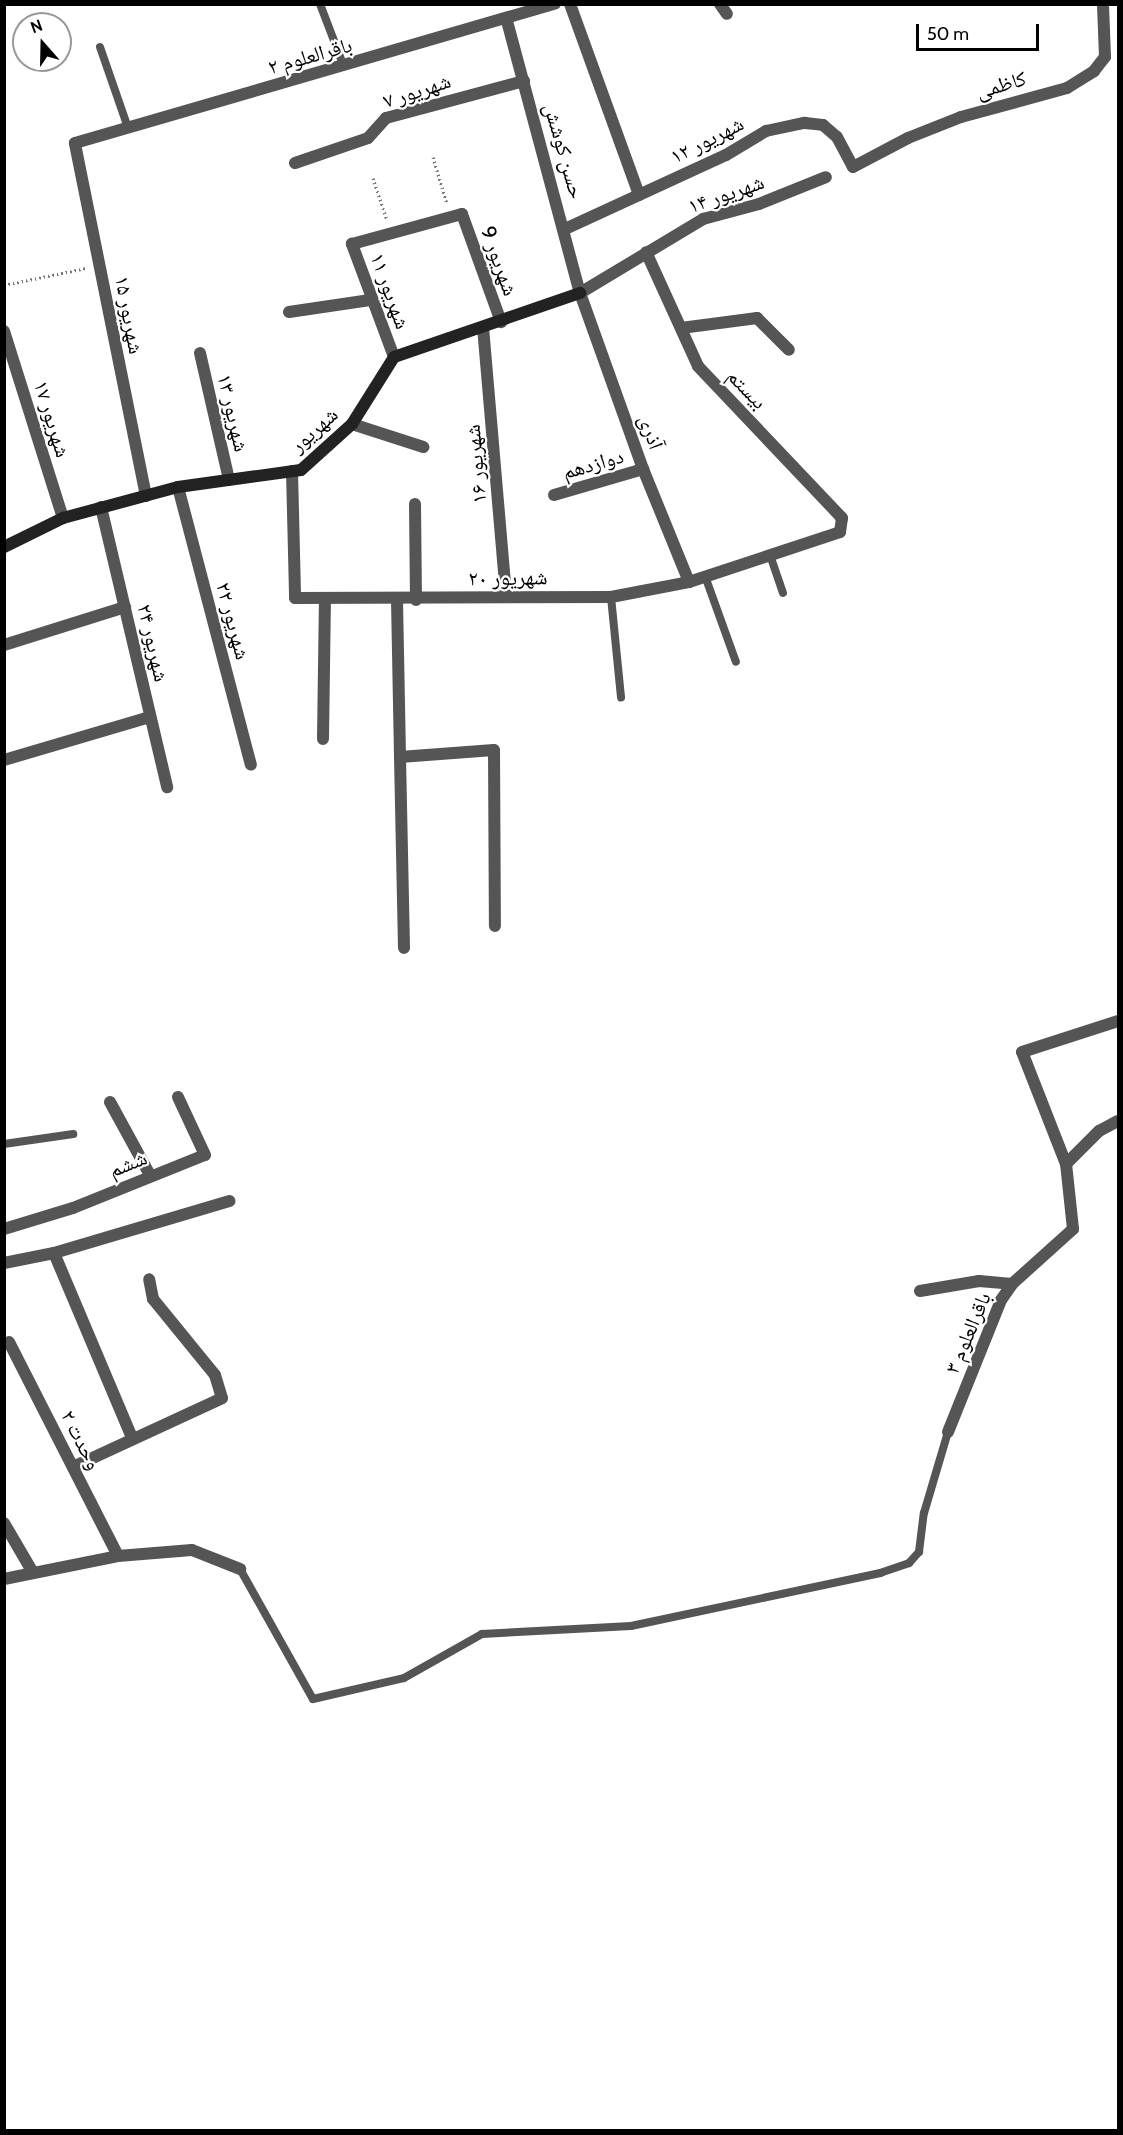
<!DOCTYPE html>
<meta charset="utf-8">
<style>
body{margin:0}
#map{position:relative;width:1123px;height:2135px;overflow:hidden;background:#fff;font-family:Cabin,"Noto Naskh Arabic",sans-serif}
div>[style]{position:absolute}
.path>*{height:3px;margin-top:-1.5px;transform-origin:0;background:repeating-linear-gradient(90deg,#777 0 1.5px,transparent 0 4.5px)}
.lane>*{height:8px;margin:-4px;padding:0 4px;transform-origin:4px;border-radius:4px;background:#555}
.street>*{height:12px;margin:-6px;padding:0 6px;transform-origin:6px;border-radius:6px;background:#555}
.secondary>*{height:12px;margin:-6px;padding:0 6px;transform-origin:6px;border-radius:6px;background:#222}
span{translate:-50% -50%;white-space:nowrap;text-align:center;line-height:1.15;-webkit-text-stroke:4.5px #fff;paint-order:stroke}
.street-label{font-size:21px;color:#000}
.frame{position:absolute;inset:0;border:6px solid #000;pointer-events:none}
.north{position:absolute;left:12px;top:12px;width:60px;height:60px;box-sizing:border-box;background:#fff;border:2px solid #999;border-radius:50%;rotate:340deg;font-size:16px;font-weight:700;line-height:24px;text-align:center;color:#000}
.north::after{content:'';display:block;margin:auto;width:21px;height:27px;background:#000;clip-path:polygon(50% 0,100% 100%,50% 72%,0 100%)}
.scale{position:absolute;left:916px;top:24px;width:123px;height:27px;box-sizing:border-box;border:3px solid #000;border-top:0;padding-left:8px;font-size:18px;line-height:21px;white-space:nowrap;color:#000;-webkit-text-stroke:4px #fff;paint-order:stroke}
</style>
<div id="map">
<div class="path">
<div style="left:433px;top:157px;width:49px;rotate:73.4deg"></div>
<div style="left:373px;top:178px;width:44px;rotate:71.6deg"></div>
<div style="left:4px;top:285px;width:84px;rotate:-11.7deg"></div>
</div>
<div class="lane">
<div style="left:320px;top:4px;width:67px;rotate:69.1deg"></div>
<div style="left:100px;top:47px;width:86px;rotate:70.9deg"></div>
<div style="left:770px;top:555px;width:40px;rotate:71.1deg"></div>
<div style="left:705px;top:576px;width:91px;rotate:70.2deg"></div>
<div style="left:611px;top:597px;width:101px;rotate:84.3deg"></div>
<div style="left:4px;top:1144px;width:70px;rotate:-8.2deg"></div>
<div style="left:240px;top:1569px;width:149px;rotate:60.7deg"></div>
<div style="left:313px;top:1699px;width:93px;rotate:-13deg"></div>
<div style="left:404px;top:1678px;width:90px;rotate:-29.4deg"></div>
<div style="left:482px;top:1634px;width:149px;rotate:-3.1deg"></div>
<div style="left:631px;top:1626px;width:255px;rotate:-12deg"></div>
<div style="left:880px;top:1573px;width:31px;rotate:-19deg"></div>
<div style="left:909px;top:1563px;width:15px;rotate:-48deg"></div>
<div style="left:919px;top:1552px;width:39px;rotate:-83deg"></div>
<div style="left:924px;top:1513px;width:84px;rotate:-73.5deg"></div>
</div>
<div class="street">
<div style="left:570px;top:4px;width:203px;rotate:70.1deg"></div>
<div style="left:720px;top:4px;width:12px;rotate:55deg"></div>
<div style="left:507px;top:21px;width:282px;rotate:75deg"></div>
<div style="left:580px;top:293px;width:187px;rotate:70.3deg"></div>
<div style="left:643px;top:469px;width:122px;rotate:67.8deg"></div>
<div style="left:295px;top:163px;width:77px;rotate:-18.9deg"></div>
<div style="left:368px;top:138px;width:27px;rotate:-48deg"></div>
<div style="left:386px;top:118px;width:143px;rotate:-15deg"></div>
<div style="left:565px;top:229px;width:177px;rotate:-24.7deg"></div>
<div style="left:726px;top:155px;width:47px;rotate:-31deg"></div>
<div style="left:766px;top:131px;width:40px;rotate:-12deg"></div>
<div style="left:805px;top:123px;width:18px;rotate:6deg"></div>
<div style="left:823px;top:125px;width:18px;rotate:41deg"></div>
<div style="left:837px;top:137px;width:34px;rotate:62deg"></div>
<div style="left:853px;top:167px;width:62px;rotate:-27.8deg"></div>
<div style="left:908px;top:138px;width:57px;rotate:-21.6deg"></div>
<div style="left:961px;top:117px;width:110px;rotate:-15.3deg"></div>
<div style="left:1067px;top:88px;width:32px;rotate:-32deg"></div>
<div style="left:1094px;top:71px;width:18px;rotate:-52deg"></div>
<div style="left:1105px;top:57px;width:53px;rotate:-92.2deg"></div>
<div style="left:580px;top:293px;width:144px;rotate:-31deg"></div>
<div style="left:703px;top:219px;width:58px;rotate:-15deg"></div>
<div style="left:759px;top:204px;width:72px;rotate:-21.9deg"></div>
<div style="left:289px;top:312px;width:82px;rotate:-8.4deg"></div>
<div style="left:483px;top:327px;width:271px;rotate:85.1deg"></div>
<div style="left:681px;top:328px;width:77px;rotate:-7.5deg"></div>
<div style="left:757px;top:318px;width:45px;rotate:45deg"></div>
<div style="left:4px;top:331px;width:196px;rotate:72.5deg"></div>
<div style="left:200px;top:353px;width:130px;rotate:77.1deg"></div>
<div style="left:394px;top:357px;width:121px;rotate:-110.4deg"></div>
<div style="left:352px;top:244px;width:114px;rotate:-15.3deg"></div>
<div style="left:462px;top:214px;width:115px;rotate:70.1deg"></div>
<div style="left:352px;top:424px;width:75px;rotate:17.9deg"></div>
<div style="left:292px;top:471px;width:127px;rotate:88.6deg"></div>
<div style="left:295px;top:598px;width:316px;rotate:-0.2deg"></div>
<div style="left:611px;top:597px;width:79px;rotate:-10.9deg"></div>
<div style="left:689px;top:582px;width:159px;rotate:-18.3deg"></div>
<div style="left:840px;top:532px;width:14px;rotate:-82deg"></div>
<div style="left:842px;top:518px;width:209px;rotate:-133.5deg"></div>
<div style="left:698px;top:366px;width:125px;rotate:-114.5deg"></div>
<div style="left:178px;top:487px;width:287px;rotate:75.3deg"></div>
<div style="left:554px;top:495px;width:93px;rotate:-16.3deg"></div>
<div style="left:146px;top:496px;width:360px;rotate:-101.4deg"></div>
<div style="left:75px;top:143px;width:500px;rotate:-16.2deg"></div>
<div style="left:415px;top:504px;width:96px;rotate:89.4deg"></div>
<div style="left:101px;top:507px;width:288px;rotate:76.7deg"></div>
<div style="left:397px;top:600px;width:157px;rotate:88.9deg"></div>
<div style="left:400px;top:757px;width:94px;rotate:-4.3deg"></div>
<div style="left:494px;top:750px;width:176px;rotate:89.7deg"></div>
<div style="left:4px;top:645px;width:127px;rotate:-17.4deg"></div>
<div style="left:323px;top:739px;width:138px;rotate:-89.2deg"></div>
<div style="left:400px;top:757px;width:191px;rotate:88.8deg"></div>
<div style="left:4px;top:760px;width:152px;rotate:-16.4deg"></div>
<div style="left:110px;top:1102px;width:83px;rotate:61.3deg"></div>
<div style="left:1066px;top:1164px;width:120px;rotate:-111.4deg"></div>
<div style="left:1022px;top:1052px;width:101px;rotate:-17.9deg"></div>
<div style="left:4px;top:1229px;width:72px;rotate:-16.9deg"></div>
<div style="left:73px;top:1208px;width:142px;rotate:-21.9deg"></div>
<div style="left:205px;top:1155px;width:64px;rotate:-115deg"></div>
<div style="left:54px;top:1253px;width:183px;rotate:-16.5deg"></div>
<div style="left:4px;top:1263px;width:51px;rotate:-11.3deg"></div>
<div style="left:54px;top:1253px;width:201px;rotate:67.1deg"></div>
<div style="left:920px;top:1291px;width:60px;rotate:-9.6deg"></div>
<div style="left:979px;top:1281px;width:33px;rotate:5deg"></div>
<div style="left:9px;top:1342px;width:240px;rotate:63deg"></div>
<div style="left:948px;top:1432px;width:142px;rotate:-68.1deg"></div>
<div style="left:1001px;top:1300px;width:19px;rotate:-55deg"></div>
<div style="left:1012px;top:1284px;width:82px;rotate:-42deg"></div>
<div style="left:1073px;top:1229px;width:65px;rotate:-96.1deg"></div>
<div style="left:1066px;top:1164px;width:47px;rotate:-45deg"></div>
<div style="left:1099px;top:1131px;width:21px;rotate:-28deg"></div>
<div style="left:73px;top:1467px;width:164px;rotate:-24.8deg"></div>
<div style="left:222px;top:1398px;width:24px;rotate:-107deg"></div>
<div style="left:215px;top:1375px;width:98px;rotate:-129.2deg"></div>
<div style="left:153px;top:1299px;width:20px;rotate:-101deg"></div>
<div style="left:4px;top:1523px;width:56px;rotate:59.7deg"></div>
<div style="left:4px;top:1579px;width:116px;rotate:-11.4deg"></div>
<div style="left:118px;top:1556px;width:74px;rotate:-4.6deg"></div>
<div style="left:192px;top:1550px;width:52px;rotate:21.6deg"></div>
</div>
<div class="secondary">
<div style="left:4px;top:547px;width:66px;rotate:-26.2deg"></div>
<div style="left:63px;top:518px;width:119px;rotate:-15.1deg"></div>
<div style="left:178px;top:487px;width:124px;rotate:-7.9deg"></div>
<div style="left:301px;top:470px;width:69px;rotate:-42deg"></div>
<div style="left:352px;top:424px;width:79px;rotate:-57.9deg"></div>
<div style="left:394px;top:357px;width:197px;rotate:-19deg"></div>
</div>
<div class="street-label">
<span style="left:310px;top:56px;rotate:-16deg">باقرالعلوم ۲</span>
<span style="left:1001px;top:85px;rotate:-16deg">کاظمی</span>
<span style="left:417px;top:91px;rotate:-18deg">شهریور ۷</span>
<span style="left:707px;top:140px;rotate:-27deg">شهریور ۱۲</span>
<span style="left:564px;top:151px;rotate:74deg">حسن کوشش</span>
<span style="left:726px;top:194px;rotate:-19deg">شهریور ۱۴</span>
<span style="left:499px;top:261px;rotate:70deg">شهریور 9</span>
<span style="left:390px;top:291px;rotate:70deg">شهریور ۱۱</span>
<span style="left:129px;top:315px;rotate:79deg">شهریور ۱۵</span>
<span style="left:747px;top:389px;rotate:46deg">بیستم</span>
<span style="left:233px;top:413px;rotate:77deg">شهریور ۱۳</span>
<span style="left:52px;top:419px;rotate:73deg">شهریور ۱۷</span>
<span style="left:314px;top:430px;rotate:-42deg">شهریور</span>
<span style="left:651px;top:432px;rotate:70deg">آذری</span>
<span style="left:476px;top:464px;rotate:-95deg">شهریور ۱۶</span>
<span style="left:593px;top:464px;rotate:-16deg">دوازدهم</span>
<span style="left:508px;top:578px;rotate:-1deg">شهریور ۲۰</span>
<span style="left:233px;top:621px;rotate:75deg">شهریور ۲۲</span>
<span style="left:153px;top:643px;rotate:77deg">شهریور ۲۴</span>
<span style="left:128px;top:1164px;rotate:-22deg">ششم</span>
<span style="left:968px;top:1333px;rotate:-67deg">باقرالعلوم ۳</span>
<span style="left:81px;top:1440px;rotate:63deg">وحدت ۲</span>
</div>
<div class="frame"></div>
<div class="north">N</div>
<div class="scale">50 m</div>
</div>
